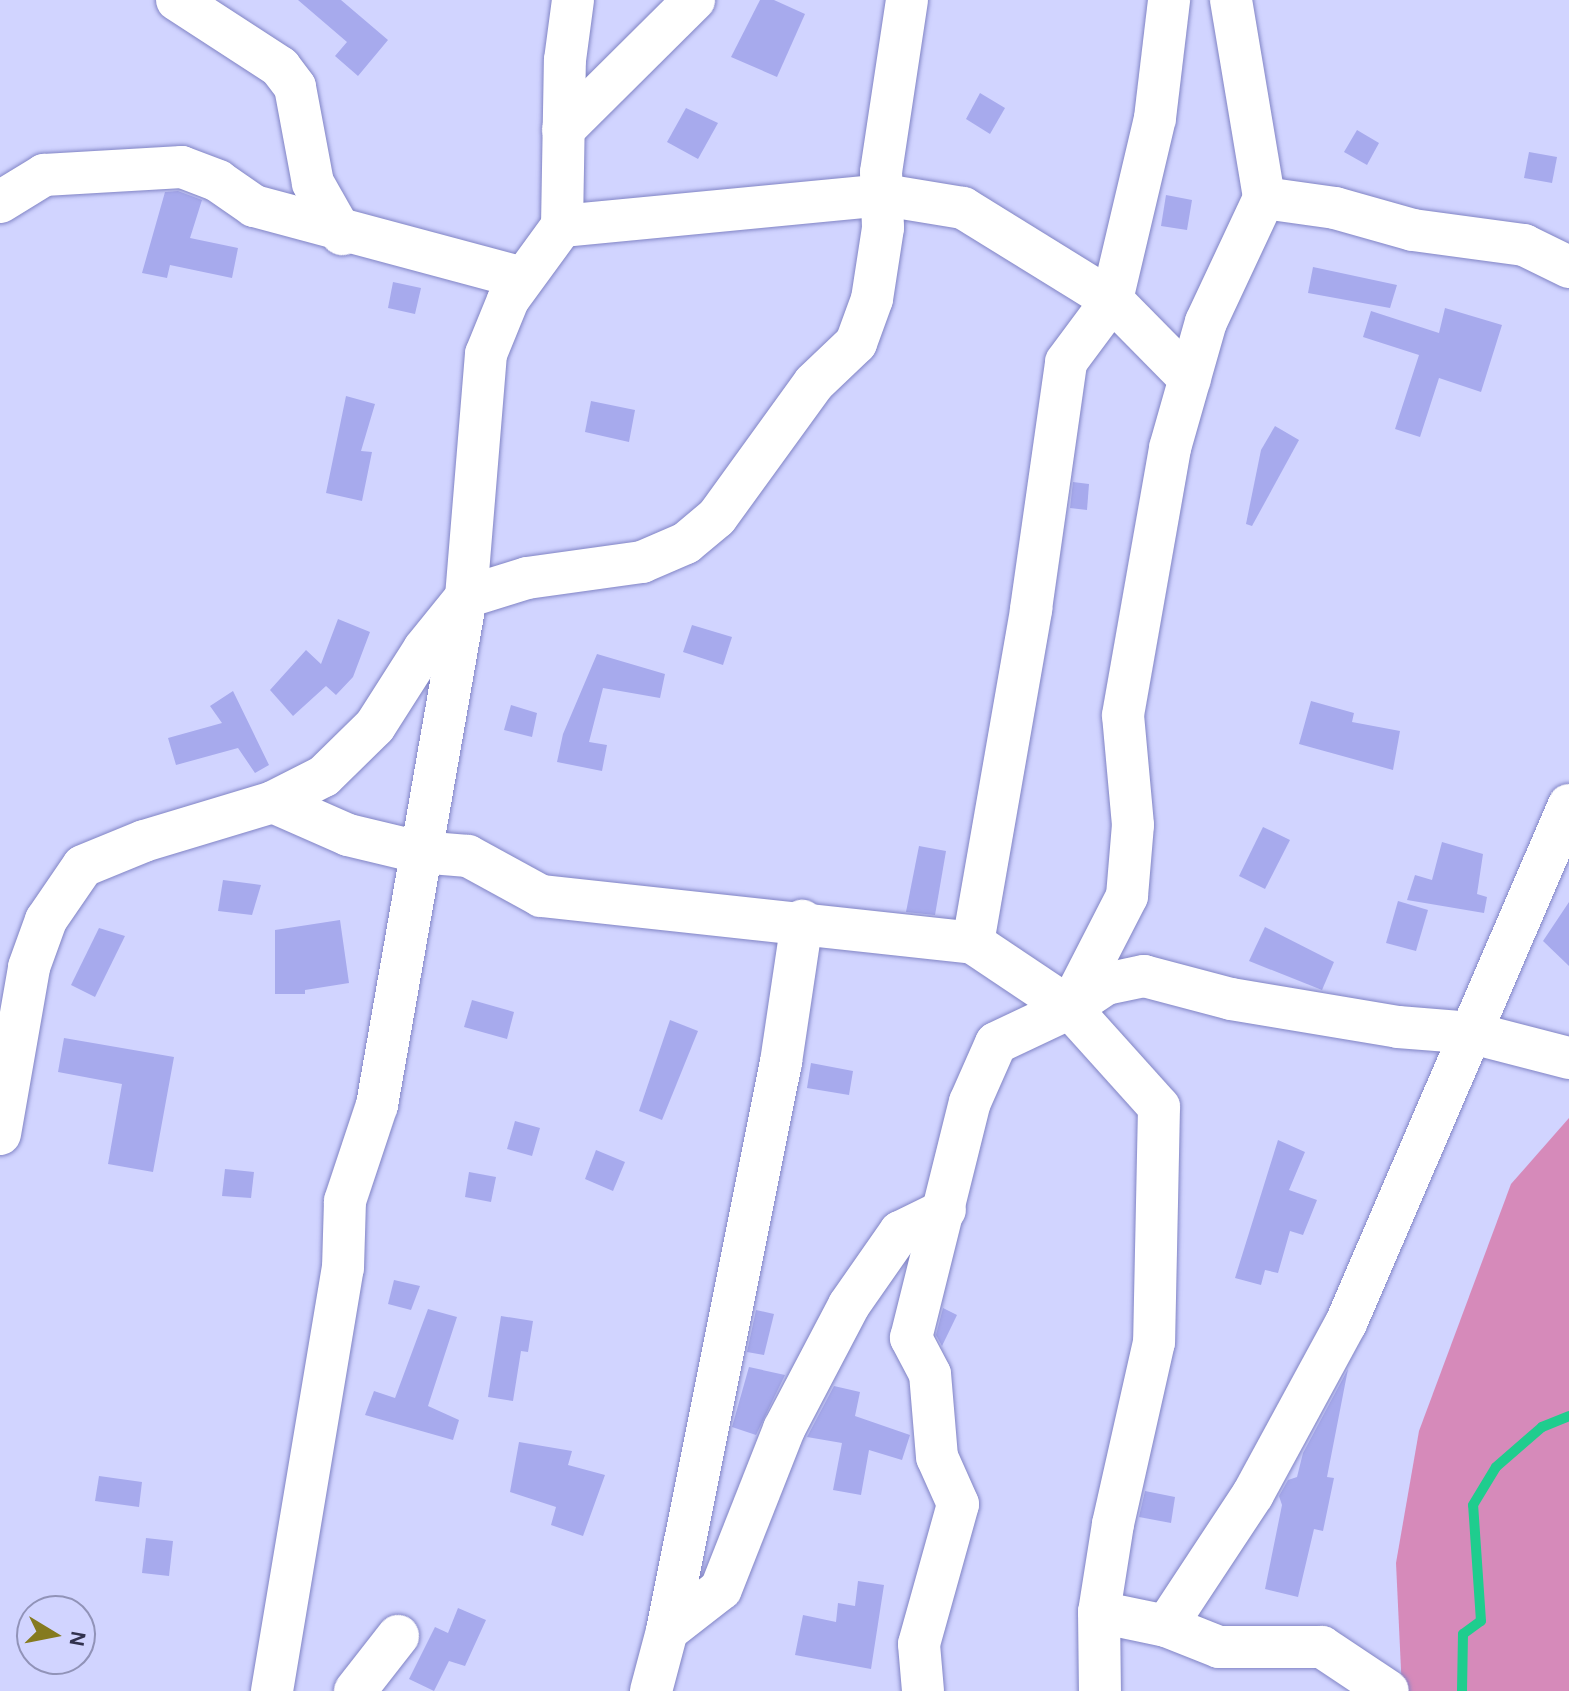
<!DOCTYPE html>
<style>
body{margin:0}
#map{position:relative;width:1569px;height:1691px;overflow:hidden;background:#d1d4ff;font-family:"Alegreya Sans",sans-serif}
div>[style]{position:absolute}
.green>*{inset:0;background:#d68aba}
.stream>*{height:10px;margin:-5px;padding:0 5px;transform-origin:5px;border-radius:5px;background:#1fcd8e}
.building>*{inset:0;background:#a7aaed}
.roads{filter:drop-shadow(0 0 2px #8184c5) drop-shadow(0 0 2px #8184c5)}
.minor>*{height:42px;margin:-21px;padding:0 21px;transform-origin:21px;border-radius:21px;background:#fff}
span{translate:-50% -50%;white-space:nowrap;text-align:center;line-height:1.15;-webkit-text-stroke:7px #d1d4ff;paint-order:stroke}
.north{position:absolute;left:16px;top:1595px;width:80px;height:80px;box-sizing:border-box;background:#d1d4ff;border:2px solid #9193b8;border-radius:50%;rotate:100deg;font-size:22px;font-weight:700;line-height:32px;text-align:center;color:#31314d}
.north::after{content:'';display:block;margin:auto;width:28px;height:36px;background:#857a1f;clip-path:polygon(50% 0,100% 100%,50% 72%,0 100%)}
</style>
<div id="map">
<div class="green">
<div style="clip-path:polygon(1569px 1118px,1569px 1691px,1402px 1691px,1396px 1563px,1419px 1431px,1511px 1184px)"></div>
</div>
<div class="stream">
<div style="left:1462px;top:1691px;width:57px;rotate:-89deg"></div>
<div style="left:1463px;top:1634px;width:22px;rotate:-36deg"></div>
<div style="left:1481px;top:1621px;width:116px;rotate:-93.9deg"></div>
<div style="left:1473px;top:1505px;width:44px;rotate:-58.8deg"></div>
<div style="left:1496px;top:1467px;width:61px;rotate:-41deg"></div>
<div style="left:1542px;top:1427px;width:29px;rotate:-22deg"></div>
</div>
<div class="building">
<div style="clip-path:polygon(298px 0,341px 0,388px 40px,358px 76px,335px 56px,347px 42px)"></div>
<div style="clip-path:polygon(760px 0,774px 0,805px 14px,777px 77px,731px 57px)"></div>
<div style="clip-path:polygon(980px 93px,1005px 108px,990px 134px,966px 119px)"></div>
<div style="clip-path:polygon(686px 108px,718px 123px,698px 159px,667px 142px)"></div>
<div style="clip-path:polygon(1357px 130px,1379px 143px,1367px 165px,1344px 152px)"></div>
<div style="clip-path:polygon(1529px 152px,1557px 157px,1552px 183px,1524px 178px)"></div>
<div style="clip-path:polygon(178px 191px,202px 200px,190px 238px,238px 248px,232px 278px,170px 265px,167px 278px,142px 273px,165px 192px)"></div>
<div style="clip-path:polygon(1166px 195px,1192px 200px,1187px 230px,1161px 226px)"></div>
<div style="clip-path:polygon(1313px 267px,1397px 285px,1390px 308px,1308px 293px)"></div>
<div style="clip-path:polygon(393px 282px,421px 288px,415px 314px,388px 308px)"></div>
<div style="clip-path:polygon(1445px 308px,1502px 325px,1481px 392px,1439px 378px,1420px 437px,1395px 429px,1419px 355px,1363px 337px,1371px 311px,1439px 333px)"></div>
<div style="clip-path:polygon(346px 396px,375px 404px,361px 451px,372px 452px,362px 501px,326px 493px)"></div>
<div style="clip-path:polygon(591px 401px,635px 410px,629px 442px,585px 432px)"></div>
<div style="clip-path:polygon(1275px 426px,1299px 440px,1252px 526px,1246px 524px,1261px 450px)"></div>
<div style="clip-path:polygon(1073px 482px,1089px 484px,1087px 510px,1070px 508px)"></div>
<div style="clip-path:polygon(338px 619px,370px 632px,353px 677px,336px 695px,326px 686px,293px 716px,270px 690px,306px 650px,321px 664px)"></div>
<div style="clip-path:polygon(692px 625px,732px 637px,723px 665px,683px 652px)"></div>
<div style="clip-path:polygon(597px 654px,665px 674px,660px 698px,603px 688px,589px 742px,607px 745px,602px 771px,557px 762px,563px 734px)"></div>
<div style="clip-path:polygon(233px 691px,269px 765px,255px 773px,238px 748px,176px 765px,168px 738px,222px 723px,210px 706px)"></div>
<div style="clip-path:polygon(1311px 701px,1354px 713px,1352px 722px,1400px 731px,1393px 770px,1299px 744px)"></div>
<div style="clip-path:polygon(511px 705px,537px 713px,532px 737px,504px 730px)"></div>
<div style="clip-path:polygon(1263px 827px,1290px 840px,1265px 889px,1239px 876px)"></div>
<div style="clip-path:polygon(1442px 842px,1483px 854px,1477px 894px,1487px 897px,1484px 913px,1407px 900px,1415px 875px,1432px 880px)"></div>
<div style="clip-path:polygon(919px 846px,946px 851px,935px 915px,906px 912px)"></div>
<div style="clip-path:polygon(223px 880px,261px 885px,252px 915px,218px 911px)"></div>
<div style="clip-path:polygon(1398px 901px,1428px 910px,1416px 951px,1386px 943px)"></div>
<div style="clip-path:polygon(1569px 902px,1569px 966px,1543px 941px)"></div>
<div style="clip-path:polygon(340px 920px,349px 983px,305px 990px,305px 994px,275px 994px,275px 930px)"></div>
<div style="clip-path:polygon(1265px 927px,1334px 962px,1322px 990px,1249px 961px)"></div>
<div style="clip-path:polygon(99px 928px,125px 936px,95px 997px,71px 985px)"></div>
<div style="clip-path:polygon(472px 1000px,514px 1012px,507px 1039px,464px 1027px)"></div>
<div style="clip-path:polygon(670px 1020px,698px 1031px,662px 1120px,639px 1111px)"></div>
<div style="clip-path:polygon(64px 1038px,174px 1057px,153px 1172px,108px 1164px,122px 1084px,58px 1072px)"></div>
<div style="clip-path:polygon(811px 1063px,853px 1071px,849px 1095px,807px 1088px)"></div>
<div style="clip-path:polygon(515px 1121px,540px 1128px,532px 1156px,507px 1149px)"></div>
<div style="clip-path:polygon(1278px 1140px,1305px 1152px,1289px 1190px,1317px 1200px,1303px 1235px,1290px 1231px,1278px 1273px,1265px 1270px,1261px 1285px,1235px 1278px)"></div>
<div style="clip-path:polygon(596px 1150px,625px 1162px,613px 1191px,585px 1179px)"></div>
<div style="clip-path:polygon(225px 1169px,254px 1172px,251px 1198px,222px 1196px)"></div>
<div style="clip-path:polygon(469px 1172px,496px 1177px,491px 1202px,465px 1197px)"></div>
<div style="clip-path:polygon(394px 1280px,420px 1286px,411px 1310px,388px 1304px)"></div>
<div style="clip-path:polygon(943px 1308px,957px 1315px,942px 1346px,936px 1335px)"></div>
<div style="clip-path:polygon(428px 1309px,457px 1317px,428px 1406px,459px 1420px,453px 1440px,365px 1415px,374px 1391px,395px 1398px)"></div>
<div style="clip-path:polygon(756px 1310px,774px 1314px,764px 1355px,747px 1352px)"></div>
<div style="clip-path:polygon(501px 1316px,533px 1321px,528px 1352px,521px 1351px,513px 1401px,488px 1397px)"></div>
<div style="clip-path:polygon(749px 1367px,785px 1375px,756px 1435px,732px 1427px)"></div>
<div style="clip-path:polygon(1348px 1369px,1327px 1477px,1334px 1478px,1323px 1531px,1314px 1529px,1298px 1597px,1265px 1589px,1282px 1505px,1279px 1496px,1288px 1480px,1297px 1477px,1303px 1453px)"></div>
<div style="clip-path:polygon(834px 1386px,860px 1392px,855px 1416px,910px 1435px,902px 1460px,869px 1450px,861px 1495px,833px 1490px,842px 1443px,807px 1437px)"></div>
<div style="clip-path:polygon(519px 1442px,572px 1451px,568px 1465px,605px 1475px,583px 1536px,551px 1525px,556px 1507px,510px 1492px)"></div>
<div style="clip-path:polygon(99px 1476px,142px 1482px,139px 1507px,95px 1501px)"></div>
<div style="clip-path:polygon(1145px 1491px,1175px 1497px,1171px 1523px,1139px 1517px)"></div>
<div style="clip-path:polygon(146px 1538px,173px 1541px,169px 1576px,142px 1573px)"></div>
<div style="clip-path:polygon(858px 1581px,884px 1585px,871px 1669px,795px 1655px,803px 1615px,836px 1622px,838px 1603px,855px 1606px)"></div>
<div style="clip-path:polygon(458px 1608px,486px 1620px,465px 1666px,449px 1661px,434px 1691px,409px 1679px,435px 1627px,448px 1633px)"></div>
</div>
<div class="roads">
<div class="minor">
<div style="left:177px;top:0;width:123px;rotate:33deg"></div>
<div style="left:280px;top:67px;width:25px;rotate:53deg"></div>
<div style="left:295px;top:87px;width:98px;rotate:79.4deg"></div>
<div style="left:313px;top:183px;width:59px;rotate:60.4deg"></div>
<div style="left:1231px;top:0;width:201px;rotate:80.5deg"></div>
<div style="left:563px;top:130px;width:185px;rotate:-44.8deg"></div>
<div style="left:0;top:202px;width:52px;rotate:-31.5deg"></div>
<div style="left:44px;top:175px;width:138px;rotate:-3.3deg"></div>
<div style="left:182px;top:167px;width:39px;rotate:21deg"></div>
<div style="left:218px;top:181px;width:44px;rotate:34.8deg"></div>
<div style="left:254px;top:206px;width:278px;rotate:15deg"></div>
<div style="left:562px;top:226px;width:323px;rotate:-5.5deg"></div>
<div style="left:884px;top:195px;width:80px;rotate:9.3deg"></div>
<div style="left:963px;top:208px;width:175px;rotate:31.7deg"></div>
<div style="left:1112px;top:300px;width:111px;rotate:45.4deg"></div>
<div style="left:273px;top:802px;width:82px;rotate:23.7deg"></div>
<div style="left:348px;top:835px;width:73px;rotate:13.5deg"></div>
<div style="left:419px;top:852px;width:49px;rotate:4.7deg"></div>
<div style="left:468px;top:856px;width:83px;rotate:28.7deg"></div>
<div style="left:541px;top:896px;width:435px;rotate:6.2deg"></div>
<div style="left:973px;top:943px;width:117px;rotate:33.8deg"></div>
<div style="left:1070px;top:1008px;width:133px;rotate:48deg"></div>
<div style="left:1159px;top:1107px;width:235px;rotate:91.2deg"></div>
<div style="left:1154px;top:1342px;width:187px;rotate:102.7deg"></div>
<div style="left:1113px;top:1524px;width:89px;rotate:99deg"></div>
<div style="left:1099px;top:1612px;width:79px;rotate:89.3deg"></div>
<div style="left:973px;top:943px;width:339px;rotate:-80.1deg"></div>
<div style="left:1031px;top:609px;width:249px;rotate:-81.9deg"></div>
<div style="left:1066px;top:362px;width:77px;rotate:-53.4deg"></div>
<div style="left:1112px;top:300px;width:187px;rotate:-76.7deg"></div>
<div style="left:1155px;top:118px;width:119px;rotate:-83.2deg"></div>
<div style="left:1070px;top:1007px;width:125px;rotate:-62.8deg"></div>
<div style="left:1127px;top:896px;width:71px;rotate:-85.2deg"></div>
<div style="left:1133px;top:825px;width:110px;rotate:-95.2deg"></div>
<div style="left:1123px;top:715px;width:271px;rotate:-80deg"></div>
<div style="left:1170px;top:448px;width:131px;rotate:-74.1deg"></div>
<div style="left:1206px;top:322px;width:137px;rotate:-64.9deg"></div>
<div style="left:1264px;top:198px;width:72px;rotate:8deg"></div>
<div style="left:1335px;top:208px;width:81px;rotate:15.8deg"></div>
<div style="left:1413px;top:230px;width:112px;rotate:7.7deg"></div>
<div style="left:1524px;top:245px;width:50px;rotate:26.1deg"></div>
<div style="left:0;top:1134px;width:169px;rotate:-80.1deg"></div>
<div style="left:29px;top:967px;width:50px;rotate:-70.1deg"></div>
<div style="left:46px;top:920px;width:65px;rotate:-55.6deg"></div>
<div style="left:83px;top:866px;width:66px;rotate:-22.3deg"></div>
<div style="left:144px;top:841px;width:135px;rotate:-16.8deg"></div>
<div style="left:273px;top:802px;width:57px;rotate:-27deg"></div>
<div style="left:324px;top:776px;width:71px;rotate:-44.4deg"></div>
<div style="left:375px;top:726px;width:91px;rotate:-57.5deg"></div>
<div style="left:424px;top:649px;width:67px;rotate:-51.1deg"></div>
<div style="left:466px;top:597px;width:64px;rotate:-17.3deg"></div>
<div style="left:527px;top:578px;width:116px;rotate:-7.9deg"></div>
<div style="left:642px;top:562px;width:48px;rotate:-23.4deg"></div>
<div style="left:686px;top:543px;width:40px;rotate:-40deg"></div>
<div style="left:717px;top:517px;width:165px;rotate:-54.1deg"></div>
<div style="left:814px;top:383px;width:58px;rotate:-43.6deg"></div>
<div style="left:856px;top:343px;width:47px;rotate:-70deg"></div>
<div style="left:872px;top:299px;width:72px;rotate:-81.2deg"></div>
<div style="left:883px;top:228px;width:56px;rotate:-92deg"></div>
<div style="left:881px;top:172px;width:174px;rotate:-81.4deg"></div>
<div style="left:1099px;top:1612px;width:68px;rotate:11.8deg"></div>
<div style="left:1166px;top:1626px;width:158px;rotate:-56.6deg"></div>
<div style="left:1253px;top:1494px;width:195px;rotate:-61.5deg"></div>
<div style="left:1346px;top:1323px;width:564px;rotate:-66.71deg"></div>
<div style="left:1166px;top:1626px;width:57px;rotate:21.6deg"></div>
<div style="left:1219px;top:1647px;width:103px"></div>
<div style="left:1322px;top:1647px;width:79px;rotate:33.7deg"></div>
<div style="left:667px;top:1631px;width:580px;rotate:-78.67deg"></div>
<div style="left:781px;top:1062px;width:143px;rotate:-81.5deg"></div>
<div style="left:272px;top:1691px;width:429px;rotate:-80.5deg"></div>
<div style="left:343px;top:1268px;width:67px;rotate:-88.3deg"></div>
<div style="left:345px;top:1201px;width:101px;rotate:-71.6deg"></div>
<div style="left:377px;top:1105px;width:516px;rotate:-80.06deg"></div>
<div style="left:466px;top:597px;width:244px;rotate:-85.3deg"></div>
<div style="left:486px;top:354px;width:58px;rotate:-67.8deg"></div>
<div style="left:508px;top:300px;width:92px;rotate:-53.9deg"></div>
<div style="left:562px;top:226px;width:166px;rotate:-89deg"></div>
<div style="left:565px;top:60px;width:61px;rotate:-82.4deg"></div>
<div style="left:355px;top:1691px;width:70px;rotate:-52deg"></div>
<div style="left:651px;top:1691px;width:62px;rotate:-75.1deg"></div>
<div style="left:667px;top:1631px;width:68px;rotate:-37.9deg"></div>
<div style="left:721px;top:1589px;width:172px;rotate:-68.5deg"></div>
<div style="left:784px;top:1429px;width:140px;rotate:-62.3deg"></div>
<div style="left:849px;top:1305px;width:89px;rotate:-55.1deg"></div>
<div style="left:900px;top:1232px;width:50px;rotate:-26.1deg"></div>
<div style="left:923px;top:1691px;width:47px;rotate:-94.9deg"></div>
<div style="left:919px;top:1644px;width:145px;rotate:-74.4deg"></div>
<div style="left:958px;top:1504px;width:51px;rotate:-114.1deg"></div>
<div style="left:937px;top:1457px;width:83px;rotate:-94.8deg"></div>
<div style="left:930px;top:1374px;width:41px;rotate:-117.8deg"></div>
<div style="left:911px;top:1338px;width:243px;rotate:-76deg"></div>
<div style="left:970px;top:1102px;width:64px;rotate:-66.2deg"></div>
<div style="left:996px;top:1043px;width:82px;rotate:-25.3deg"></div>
<div style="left:1070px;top:1008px;width:43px;rotate:-33.7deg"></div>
<div style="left:1106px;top:984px;width:39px;rotate:-12deg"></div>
<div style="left:1144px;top:976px;width:90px;rotate:14.8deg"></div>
<div style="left:1231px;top:999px;width:169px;rotate:9.5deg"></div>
<div style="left:1398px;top:1027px;width:74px;rotate:4.6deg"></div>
<div style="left:1472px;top:1033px;width:100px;rotate:14.5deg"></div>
</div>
</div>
<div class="north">N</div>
</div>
